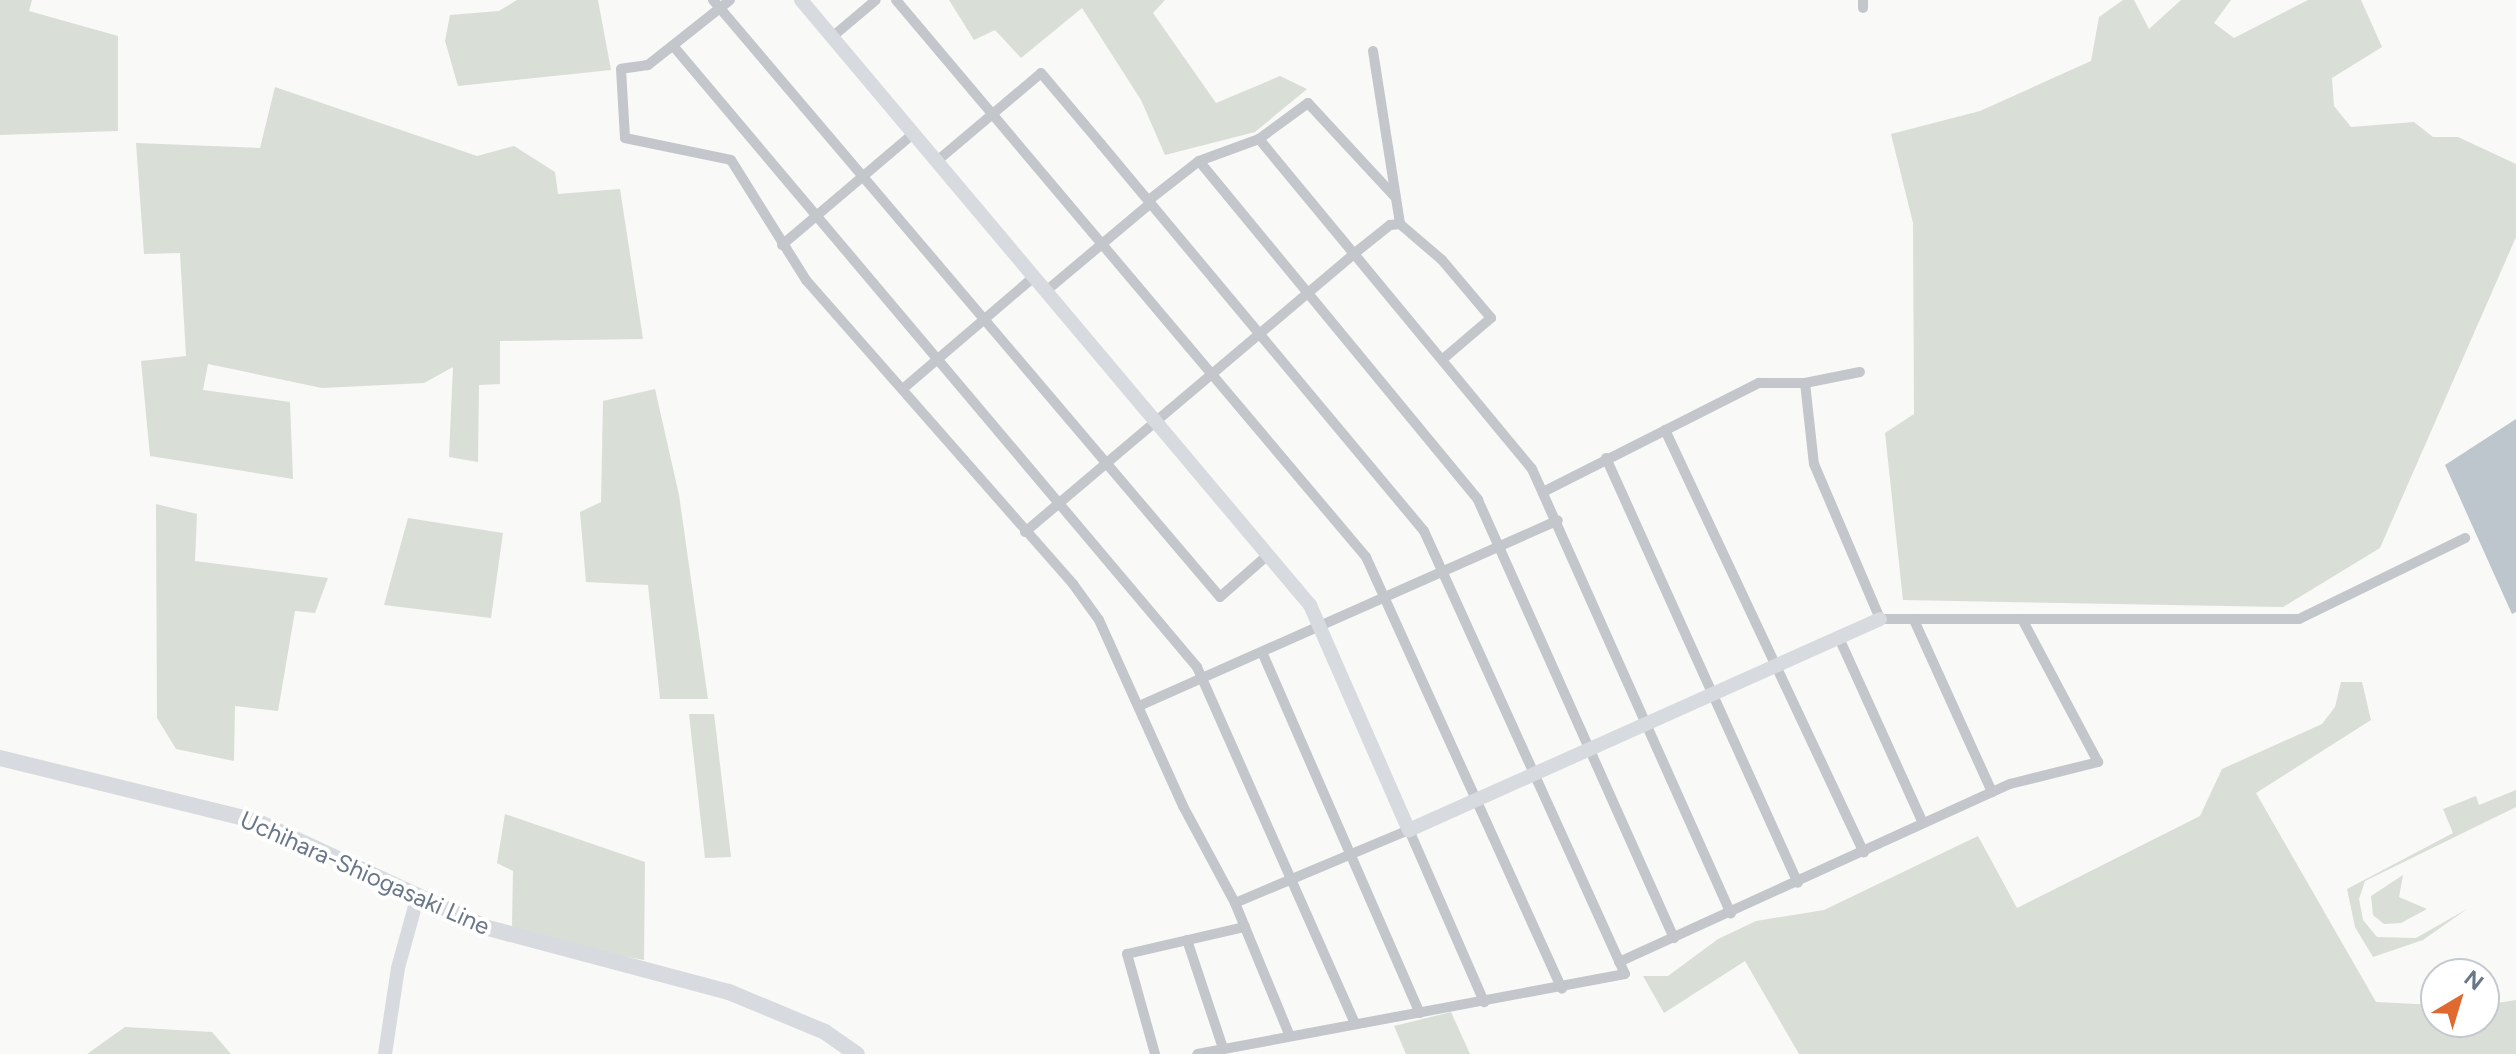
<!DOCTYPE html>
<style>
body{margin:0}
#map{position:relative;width:2516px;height:1054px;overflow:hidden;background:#f9f9f7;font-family:Figtree,sans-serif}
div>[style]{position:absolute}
.green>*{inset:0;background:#d9ded6}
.water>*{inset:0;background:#bdc6cc}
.street>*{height:10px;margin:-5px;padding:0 5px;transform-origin:5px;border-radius:5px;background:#c3c6cb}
.secondary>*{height:14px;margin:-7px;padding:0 7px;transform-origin:7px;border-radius:7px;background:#d7dbdf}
.primary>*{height:16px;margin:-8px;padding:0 8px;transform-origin:8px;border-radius:8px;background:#d7dbdf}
span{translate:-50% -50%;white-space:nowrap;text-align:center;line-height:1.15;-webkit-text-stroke:8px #fff;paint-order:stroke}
.street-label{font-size:24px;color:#697788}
.north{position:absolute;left:2420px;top:958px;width:80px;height:80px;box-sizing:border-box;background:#fff;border:2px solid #c3c9cf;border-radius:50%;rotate:38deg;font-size:22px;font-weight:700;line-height:32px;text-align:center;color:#697788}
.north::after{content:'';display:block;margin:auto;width:28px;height:36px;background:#e06930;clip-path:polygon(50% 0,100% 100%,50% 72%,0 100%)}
</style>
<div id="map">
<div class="green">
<div style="clip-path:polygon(0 0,32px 0,29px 11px,118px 36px,118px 131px,0 135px)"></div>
<div style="clip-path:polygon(517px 0,598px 0,611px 70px,458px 86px,445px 41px,450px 15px,499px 11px)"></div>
<div style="clip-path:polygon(949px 0,1165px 0,1153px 13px,1216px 103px,1280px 76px,1307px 89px,1255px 132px,1165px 155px,1141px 100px,1082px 8px,1021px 58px,995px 30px,974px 40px)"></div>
<div style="clip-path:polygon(2123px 0,2134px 0,2149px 29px,2181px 0,2231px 0,2214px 23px,2234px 38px,2308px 0,2361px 0,2382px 47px,2332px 78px,2334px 106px,2351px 127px,2414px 122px,2433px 137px,2458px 137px,2516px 164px,2516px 237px,2380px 548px,2283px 607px,1903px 600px,1885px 433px,1914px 414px,1913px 223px,1891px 134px,1980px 111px,2091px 61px,2099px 17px)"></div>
<div style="clip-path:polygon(275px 87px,477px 156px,514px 146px,555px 172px,558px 194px,620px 189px,643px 339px,500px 341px,500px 384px,479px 385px,478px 462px,449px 457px,453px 367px,424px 383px,322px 388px,208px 364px,203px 390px,290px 402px,293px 479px,150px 456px,141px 361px,186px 356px,180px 253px,144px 254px,136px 143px,260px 148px)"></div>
<div style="clip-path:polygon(655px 389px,679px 495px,708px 699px,660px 699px,648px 585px,586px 582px,580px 512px,601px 502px,603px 401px)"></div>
<div style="clip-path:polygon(156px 504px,197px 514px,195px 561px,328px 578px,315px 613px,295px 611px,278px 711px,235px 706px,234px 761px,176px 749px,157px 718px)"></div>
<div style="clip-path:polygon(408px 518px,503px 533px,491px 618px,384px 605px)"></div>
<div style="clip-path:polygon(2341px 682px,2362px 682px,2371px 720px,2256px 793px,2376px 1002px,2436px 1005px,2436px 1022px,2484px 1022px,2484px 1005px,2516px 1000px,2516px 1054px,1799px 1054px,1745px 961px,1664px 1013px,1643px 976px,1668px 976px,1718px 939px,1756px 921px,1824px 910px,1978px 836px,2017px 908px,2200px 816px,2222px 769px,2322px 724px,2335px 707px)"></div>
<div style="clip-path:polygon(689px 714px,714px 714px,731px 857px,705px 858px)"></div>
<div style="clip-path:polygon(2516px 790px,2516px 807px,2365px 881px,2359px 899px,2363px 920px,2377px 937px,2416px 938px,2467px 909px,2423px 940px,2373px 957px,2355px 927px,2347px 889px,2453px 833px,2443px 809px,2476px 796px,2479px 805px)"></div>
<div style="clip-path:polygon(505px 814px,645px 862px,644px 960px,542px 941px,512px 926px,513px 871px,497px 863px)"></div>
<div style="clip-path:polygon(2403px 875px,2399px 897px,2427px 909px,2401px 923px,2384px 924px,2373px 915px,2371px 896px)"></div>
<div style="clip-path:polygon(1451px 1012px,1470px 1054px,1406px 1054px,1394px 1026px)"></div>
<div style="clip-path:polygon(125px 1027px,212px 1032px,231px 1054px,87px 1054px)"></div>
</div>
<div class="water">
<div style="clip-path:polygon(2516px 419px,2516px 612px,2512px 614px,2445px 465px)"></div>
</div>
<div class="street">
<div style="left:713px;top:0;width:783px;rotate:49.66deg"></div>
<div style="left:1220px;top:597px;width:65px;rotate:-41.3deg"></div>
<div style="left:730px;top:0;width:105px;rotate:141.6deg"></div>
<div style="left:648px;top:65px;width:27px;rotate:172deg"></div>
<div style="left:621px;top:69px;width:69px;rotate:86.7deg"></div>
<div style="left:625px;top:138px;width:108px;rotate:11.7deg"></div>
<div style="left:731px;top:160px;width:142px;rotate:58deg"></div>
<div style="left:806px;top:280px;width:405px;rotate:48.7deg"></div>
<div style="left:1073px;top:584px;width:44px;rotate:54.2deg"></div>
<div style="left:1099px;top:620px;width:204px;rotate:65.7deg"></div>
<div style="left:1183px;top:806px;width:110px;rotate:61.8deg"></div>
<div style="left:1235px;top:903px;width:142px;rotate:67.6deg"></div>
<div style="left:896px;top:0;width:729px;rotate:49.84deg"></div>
<div style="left:1366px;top:557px;width:474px;rotate:65.6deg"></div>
<div style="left:1863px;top:8px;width:8px;rotate:-90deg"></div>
<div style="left:832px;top:37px;width:57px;rotate:-40.1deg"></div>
<div style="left:675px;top:48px;width:810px;rotate:49.86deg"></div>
<div style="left:1197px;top:667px;width:389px;rotate:66.1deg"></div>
<div style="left:1373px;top:51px;width:175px;rotate:81.1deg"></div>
<div style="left:1400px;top:224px;width:55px;rotate:40.6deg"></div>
<div style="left:1442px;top:260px;width:76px;rotate:49.8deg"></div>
<div style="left:1491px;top:318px;width:62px;rotate:139.6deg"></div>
<div style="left:1259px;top:139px;width:428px;rotate:50.4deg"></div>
<div style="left:1532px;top:469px;width:487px;rotate:65.9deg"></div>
<div style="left:937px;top:161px;width:136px;rotate:-40.2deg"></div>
<div style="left:1041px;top:73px;width:93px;rotate:49.8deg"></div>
<div style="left:1101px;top:144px;width:504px;rotate:50.15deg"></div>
<div style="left:1424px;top:531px;width:486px;rotate:65.6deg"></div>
<div style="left:1625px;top:974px;width:435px;rotate:169.4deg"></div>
<div style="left:1199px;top:161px;width:439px;rotate:50.5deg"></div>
<div style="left:1478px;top:500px;width:480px;rotate:65.9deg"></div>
<div style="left:1149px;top:200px;width:63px;rotate:-38deg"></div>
<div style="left:1199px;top:161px;width:64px;rotate:-20.1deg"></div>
<div style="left:1259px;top:139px;width:61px;rotate:-36.3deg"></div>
<div style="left:1308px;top:103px;width:128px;rotate:47.2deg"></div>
<div style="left:782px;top:245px;width:172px;rotate:-40.3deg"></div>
<div style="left:1046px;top:291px;width:137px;rotate:-40deg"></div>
<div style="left:1805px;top:383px;width:81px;rotate:83.7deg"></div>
<div style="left:1814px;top:464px;width:168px;rotate:66.9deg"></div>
<div style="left:1880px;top:619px;width:419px"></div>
<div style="left:2299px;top:619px;width:185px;rotate:-26deg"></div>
<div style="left:905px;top:387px;width:170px;rotate:-40.5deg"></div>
<div style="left:1665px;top:430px;width:467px;rotate:64.8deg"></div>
<div style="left:1606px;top:458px;width:466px;rotate:65.7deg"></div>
<div style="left:1545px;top:491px;width:240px;rotate:-26.8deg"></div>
<div style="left:1759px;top:383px;width:46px"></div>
<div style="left:1805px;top:383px;width:56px;rotate:-11.3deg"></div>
<div style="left:1025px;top:532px;width:432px;rotate:-40.2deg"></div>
<div style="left:1355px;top:253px;width:45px;rotate:-38.7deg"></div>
<div style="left:1390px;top:225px;width:10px;rotate:-6deg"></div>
<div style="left:1914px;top:620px;width:189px;rotate:65.6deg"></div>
<div style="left:1839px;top:638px;width:203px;rotate:65.6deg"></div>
<div style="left:1262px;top:652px;width:394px;rotate:66.4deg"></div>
<div style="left:1139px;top:706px;width:458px;rotate:-23.9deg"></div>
<div style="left:1235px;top:903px;width:189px;rotate:-22.8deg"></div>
<div style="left:1409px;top:830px;width:188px;rotate:66.4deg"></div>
<div style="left:1187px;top:940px;width:114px;rotate:71.6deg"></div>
<div style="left:1619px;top:962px;width:430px;rotate:-24.5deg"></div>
<div style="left:2010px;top:784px;width:91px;rotate:-14deg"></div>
<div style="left:2098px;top:762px;width:162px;rotate:-118deg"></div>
<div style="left:1155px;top:1054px;width:104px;rotate:-105.6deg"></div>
<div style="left:1127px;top:954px;width:121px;rotate:-12.9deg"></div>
</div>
<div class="secondary">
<div style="left:801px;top:0;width:791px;rotate:49.93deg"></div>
<div style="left:1310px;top:605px;width:246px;rotate:66.3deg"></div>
<div style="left:1409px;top:830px;width:516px;rotate:-24.13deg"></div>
<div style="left:385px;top:1054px;width:87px;rotate:-81.4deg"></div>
<div style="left:398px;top:968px;width:72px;rotate:-74.6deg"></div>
</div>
<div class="primary">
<div style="left:0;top:758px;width:264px;rotate:13.8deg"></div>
<div style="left:256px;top:821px;width:255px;rotate:24.8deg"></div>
<div style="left:488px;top:928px;width:249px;rotate:14.9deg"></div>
<div style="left:729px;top:992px;width:104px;rotate:22.6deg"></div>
<div style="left:825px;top:1032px;width:39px;rotate:35deg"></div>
</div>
<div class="street-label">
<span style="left:365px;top:873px;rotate:24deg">Uchihara-Shiogasaki Line</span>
</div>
<div class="north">N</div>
</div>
